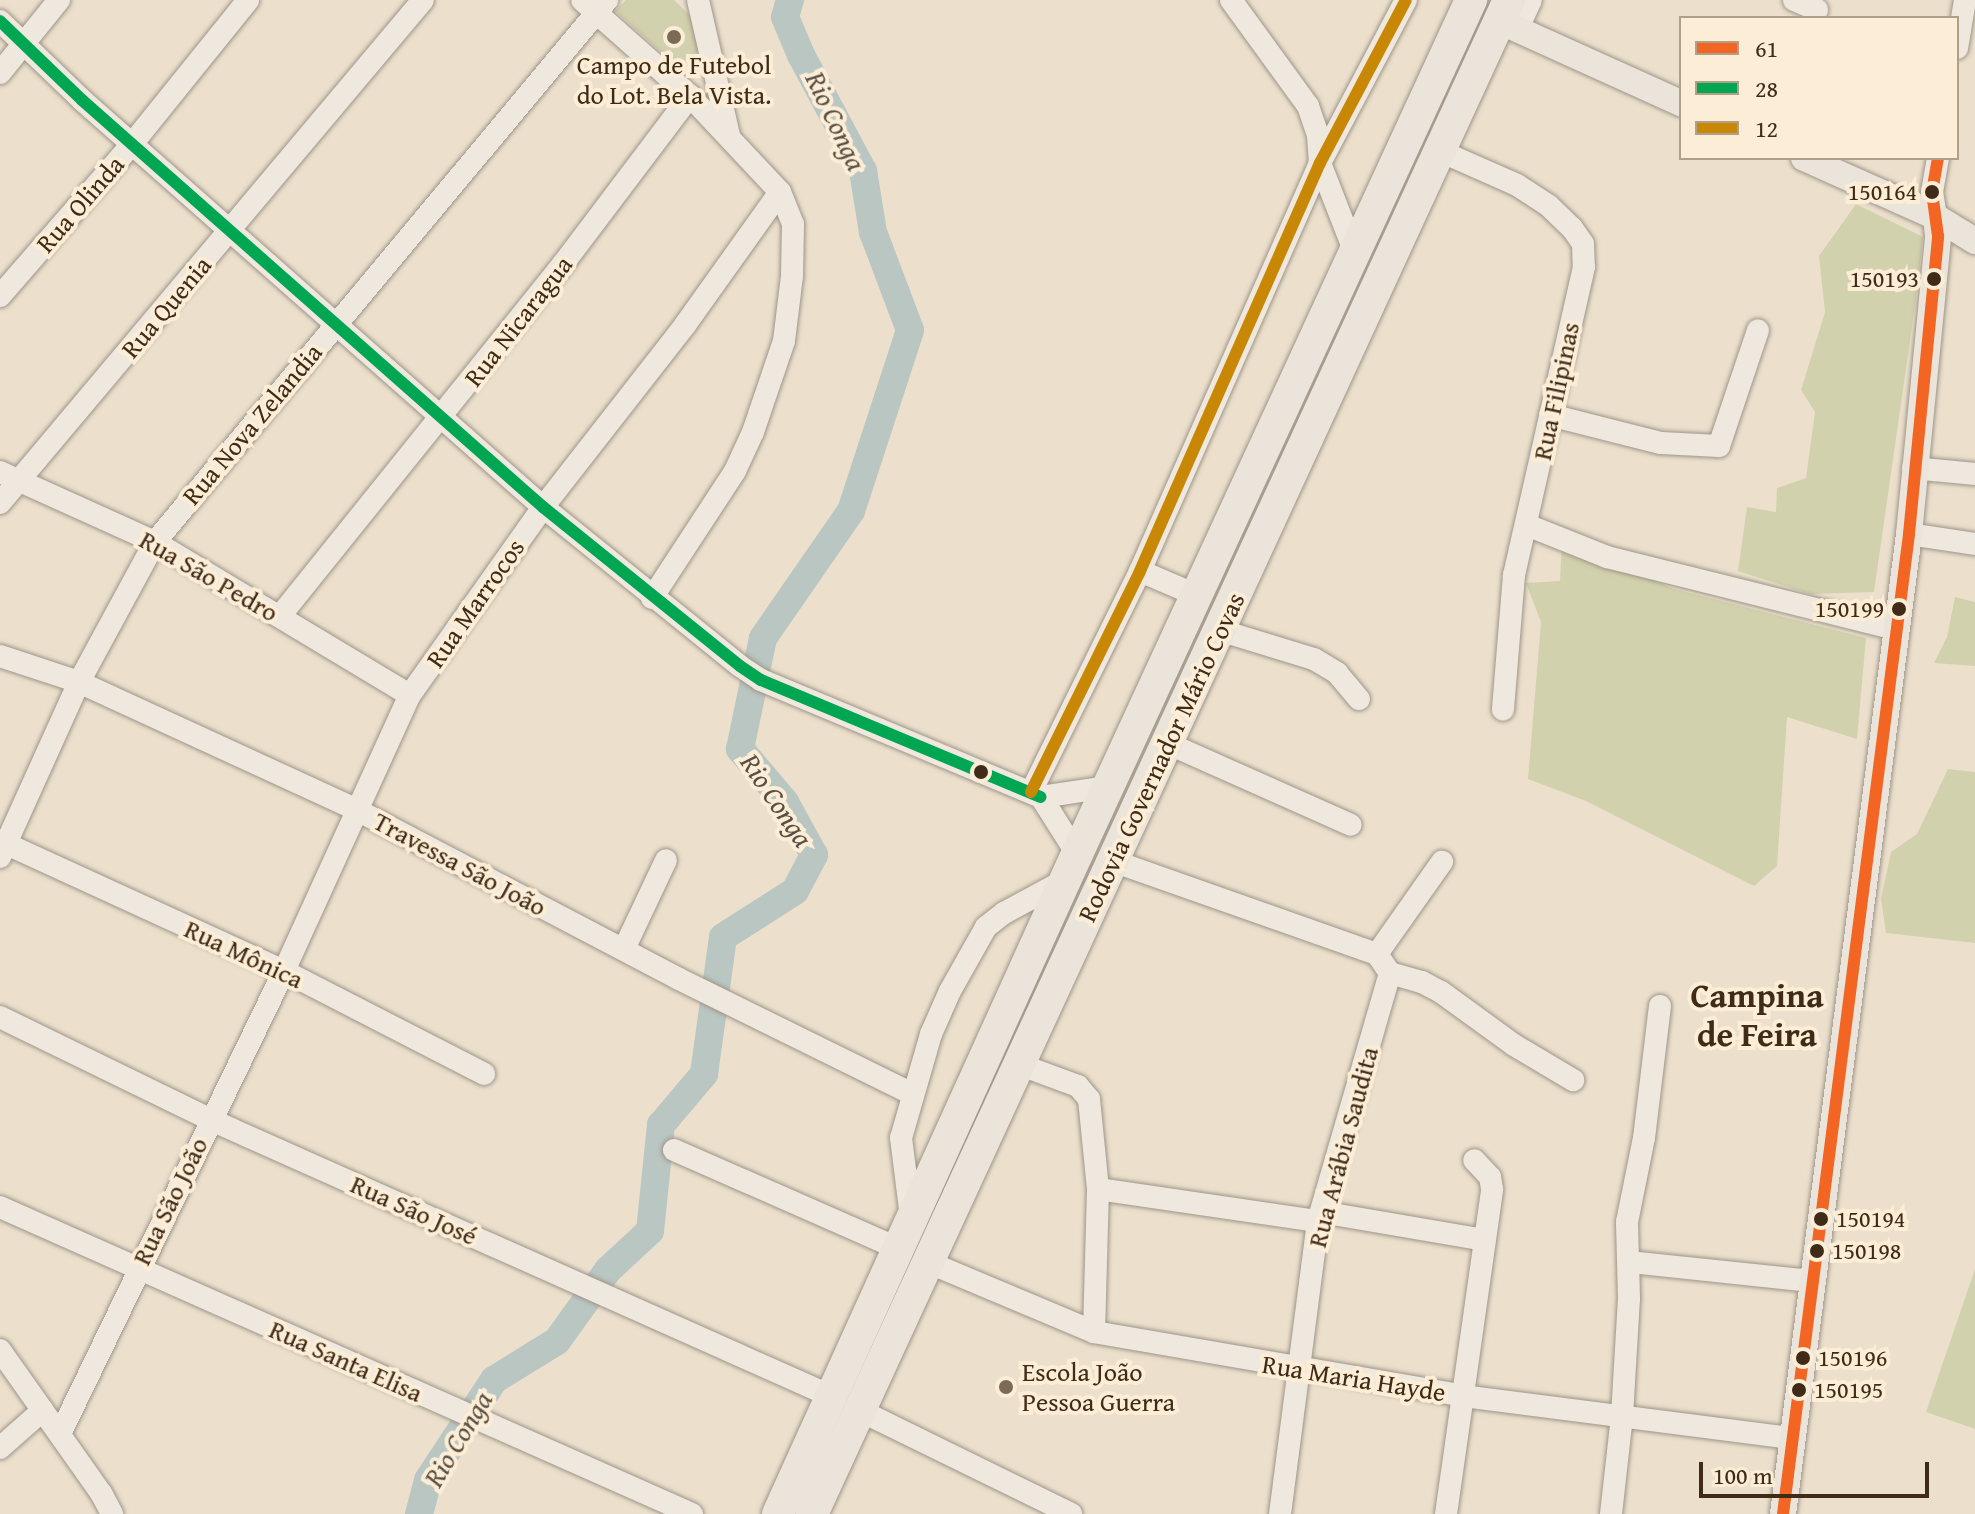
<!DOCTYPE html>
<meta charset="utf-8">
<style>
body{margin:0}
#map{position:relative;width:1975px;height:1514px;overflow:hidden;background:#ece0cd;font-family:"Gentium Book Plus",serif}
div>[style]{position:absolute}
.green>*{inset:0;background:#d2d1ad}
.river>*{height:28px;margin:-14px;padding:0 14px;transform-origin:14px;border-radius:14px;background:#b9c6c2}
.roads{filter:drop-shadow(0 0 2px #9f9588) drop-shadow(0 0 2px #9f9588)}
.minor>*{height:22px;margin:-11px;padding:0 11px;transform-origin:11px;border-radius:11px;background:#efe8df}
.major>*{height:26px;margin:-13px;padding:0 13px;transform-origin:13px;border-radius:13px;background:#ebe4da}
.highway>*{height:32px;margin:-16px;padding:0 16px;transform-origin:16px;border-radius:16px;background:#ebe4da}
.bus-1>*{height:12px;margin:-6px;padding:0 6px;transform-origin:6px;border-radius:6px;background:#f26522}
.bus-2>*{height:12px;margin:-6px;padding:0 6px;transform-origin:6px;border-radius:6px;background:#00a651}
.bus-3>*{height:12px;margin:-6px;padding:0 6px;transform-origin:6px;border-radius:6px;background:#c98706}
.dots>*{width:22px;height:22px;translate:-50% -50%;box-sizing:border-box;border:4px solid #fbedd6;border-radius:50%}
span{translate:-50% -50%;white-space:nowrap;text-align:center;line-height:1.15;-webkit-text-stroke:8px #fbedd6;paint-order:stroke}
.bus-label{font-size:24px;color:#402a18}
.right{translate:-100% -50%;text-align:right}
.left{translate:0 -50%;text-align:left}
.poi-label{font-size:26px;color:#402a18}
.street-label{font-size:26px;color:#402a18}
.water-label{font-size:28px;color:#594e42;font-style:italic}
.district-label{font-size:34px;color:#402a18;font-weight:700}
.legend{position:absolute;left:1679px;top:16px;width:280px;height:144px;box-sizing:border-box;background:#fbedd6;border:2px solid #b09f8a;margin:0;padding:10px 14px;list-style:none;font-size:24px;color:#402a18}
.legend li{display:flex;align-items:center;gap:16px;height:40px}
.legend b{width:40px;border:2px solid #b09f8a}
.scale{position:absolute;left:1699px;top:1462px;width:230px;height:36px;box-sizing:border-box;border:4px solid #402a18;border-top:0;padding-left:10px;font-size:24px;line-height:28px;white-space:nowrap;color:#402a18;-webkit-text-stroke:6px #fbedd6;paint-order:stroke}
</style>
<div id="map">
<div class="green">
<div style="clip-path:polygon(626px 0,674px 0,704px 29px,706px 44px,679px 68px,615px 11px)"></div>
<div style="clip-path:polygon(1856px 204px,1923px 237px,1916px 299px,1874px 592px,1810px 594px,1738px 571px,1747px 507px,1776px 512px,1777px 488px,1806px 478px,1815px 412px,1801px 390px,1825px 312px,1819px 256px)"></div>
<div style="clip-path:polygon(1562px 540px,1674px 589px,1866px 638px,1857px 739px,1787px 717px,1777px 866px,1754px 886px,1586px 801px,1528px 779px,1541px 622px,1526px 583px,1560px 581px)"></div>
<div style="clip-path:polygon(1955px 597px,1975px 602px,1975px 666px,1934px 663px,1947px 637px)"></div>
<div style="clip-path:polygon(1948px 769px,1975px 772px,1975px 943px,1886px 933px,1881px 899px,1891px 852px,1917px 834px)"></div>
<div style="clip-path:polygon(1975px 1269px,1975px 1429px,1926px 1412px)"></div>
</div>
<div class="river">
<div style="left:419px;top:1514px;width:35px;rotate:-75deg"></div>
<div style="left:428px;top:1480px;width:120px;rotate:-56.6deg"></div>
<div style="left:494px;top:1380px;width:74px;rotate:-31.8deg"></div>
<div style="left:557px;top:1341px;width:87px;rotate:-54.3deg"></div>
<div style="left:608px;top:1270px;width:57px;rotate:-42.9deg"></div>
<div style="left:650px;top:1231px;width:107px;rotate:-84.1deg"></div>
<div style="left:661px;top:1125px;width:67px;rotate:-49.9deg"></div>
<div style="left:704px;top:1074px;width:138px;rotate:-82.1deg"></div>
<div style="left:723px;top:937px;width:85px;rotate:-32.6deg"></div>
<div style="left:795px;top:891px;width:41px;rotate:-62.2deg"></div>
<div style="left:814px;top:855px;width:60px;rotate:-118.7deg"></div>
<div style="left:785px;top:802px;width:70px;rotate:-130.3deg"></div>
<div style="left:740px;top:749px;width:113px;rotate:-78.3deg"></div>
<div style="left:763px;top:638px;width:155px;rotate:-55.3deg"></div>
<div style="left:851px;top:511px;width:190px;rotate:-71.9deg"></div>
<div style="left:910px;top:330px;width:105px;rotate:-110.7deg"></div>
<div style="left:873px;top:232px;width:62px;rotate:-99.3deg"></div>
<div style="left:863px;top:171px;width:132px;rotate:-118.1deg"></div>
<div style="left:801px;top:55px;width:41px;rotate:-112.8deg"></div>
<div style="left:785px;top:17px;width:18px;rotate:-74deg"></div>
</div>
<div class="roads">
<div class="minor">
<div style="left:698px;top:0;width:139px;rotate:77.1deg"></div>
<div style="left:1231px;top:0;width:131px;rotate:54deg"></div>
<div style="left:1308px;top:106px;width:31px;rotate:71deg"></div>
<div style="left:1318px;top:135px;width:28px;rotate:86deg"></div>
<div style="left:1320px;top:163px;width:93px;rotate:68.7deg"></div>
<div style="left:1794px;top:0;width:25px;rotate:23deg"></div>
<div style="left:0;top:21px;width:114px;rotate:43.9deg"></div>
<div style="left:82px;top:100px;width:615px;rotate:41.44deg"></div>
<div style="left:543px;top:507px;width:253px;rotate:38.9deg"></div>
<div style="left:740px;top:666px;width:25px;rotate:34deg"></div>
<div style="left:761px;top:680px;width:303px;rotate:22.7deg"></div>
<div style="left:1517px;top:30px;width:33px;rotate:-65deg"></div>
<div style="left:1957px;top:48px;width:49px;rotate:-80.5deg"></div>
<div style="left:0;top:73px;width:94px;rotate:-51.1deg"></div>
<div style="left:1440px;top:151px;width:84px;rotate:23.8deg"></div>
<div style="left:1517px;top:185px;width:38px;rotate:33deg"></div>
<div style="left:1549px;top:206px;width:32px;rotate:44deg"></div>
<div style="left:1572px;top:228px;width:19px;rotate:55deg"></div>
<div style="left:1583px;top:244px;width:23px;rotate:88deg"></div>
<div style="left:1584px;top:267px;width:316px;rotate:102.8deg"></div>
<div style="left:1514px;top:575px;width:135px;rotate:94.7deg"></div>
<div style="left:1936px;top:217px;width:25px;rotate:-99deg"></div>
<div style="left:1932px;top:192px;width:35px;rotate:-80deg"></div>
<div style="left:0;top:296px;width:201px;rotate:-49deg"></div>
<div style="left:132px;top:144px;width:185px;rotate:-51.1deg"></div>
<div style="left:1550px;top:415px;width:114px;rotate:14.2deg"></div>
<div style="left:1661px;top:443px;width:58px;rotate:3deg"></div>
<div style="left:1719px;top:446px;width:122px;rotate:-71.4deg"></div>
<div style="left:1913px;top:468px;width:62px;rotate:5.5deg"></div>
<div style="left:0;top:472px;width:170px;rotate:24.3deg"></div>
<div style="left:155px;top:542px;width:297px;rotate:31deg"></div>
<div style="left:0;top:503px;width:657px;rotate:-49.94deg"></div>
<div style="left:1527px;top:525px;width:86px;rotate:21.8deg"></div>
<div style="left:1607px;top:557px;width:298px;rotate:14deg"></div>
<div style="left:1909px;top:534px;width:67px;rotate:8.6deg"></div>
<div style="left:1140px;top:571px;width:61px;rotate:23.2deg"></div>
<div style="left:652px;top:598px;width:152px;rotate:-56.8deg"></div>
<div style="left:735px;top:471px;width:43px;rotate:-65.2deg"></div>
<div style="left:753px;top:432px;width:96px;rotate:-71.2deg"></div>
<div style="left:784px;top:341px;width:65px;rotate:-83deg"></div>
<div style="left:792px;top:276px;width:52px;rotate:-88.9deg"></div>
<div style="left:793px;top:224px;width:35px;rotate:-112deg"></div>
<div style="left:280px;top:616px;width:452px;rotate:-51.2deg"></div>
<div style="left:563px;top:264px;width:211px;rotate:-52.9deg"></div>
<div style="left:1219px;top:630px;width:99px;rotate:17deg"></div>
<div style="left:1314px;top:659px;width:27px;rotate:31deg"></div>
<div style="left:1337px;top:673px;width:34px;rotate:50deg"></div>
<div style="left:0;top:656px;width:83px;rotate:18.2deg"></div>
<div style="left:79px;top:682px;width:308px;rotate:24.7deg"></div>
<div style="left:359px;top:811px;width:361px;rotate:27.7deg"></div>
<div style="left:679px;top:979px;width:258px;rotate:26.2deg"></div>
<div style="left:1167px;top:743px;width:201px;rotate:24deg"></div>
<div style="left:1031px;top:792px;width:246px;rotate:-63.7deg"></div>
<div style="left:1140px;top:571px;width:446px;rotate:-66.2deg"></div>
<div style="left:1320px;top:163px;width:184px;rotate:-62.2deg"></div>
<div style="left:1041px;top:797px;width:68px;rotate:-8.5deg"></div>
<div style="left:1041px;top:797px;width:67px;rotate:57.7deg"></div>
<div style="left:0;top:841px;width:312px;rotate:24.6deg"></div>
<div style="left:284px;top:971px;width:225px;rotate:27.2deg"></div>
<div style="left:0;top:857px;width:192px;rotate:-65.7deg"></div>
<div style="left:79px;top:682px;width:159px;rotate:-61.5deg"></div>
<div style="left:155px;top:542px;width:706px;rotate:-50.17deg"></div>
<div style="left:1113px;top:861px;width:280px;rotate:19.4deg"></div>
<div style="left:1377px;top:954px;width:23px;rotate:56deg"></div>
<div style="left:624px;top:949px;width:98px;rotate:-64.7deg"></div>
<div style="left:1377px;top:954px;width:113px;rotate:-54.8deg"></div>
<div style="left:1390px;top:973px;width:33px;rotate:16deg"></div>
<div style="left:1422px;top:982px;width:21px;rotate:28deg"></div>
<div style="left:1441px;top:992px;width:90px;rotate:36deg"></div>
<div style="left:1514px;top:1045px;width:69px;rotate:30.7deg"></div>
<div style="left:0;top:1017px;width:233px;rotate:26deg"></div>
<div style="left:209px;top:1119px;width:681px;rotate:24.01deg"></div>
<div style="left:1021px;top:1065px;width:61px;rotate:20.2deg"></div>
<div style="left:1078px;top:1086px;width:17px;rotate:50deg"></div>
<div style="left:1089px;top:1099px;width:90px;rotate:84.3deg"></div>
<div style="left:1098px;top:1189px;width:143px;rotate:91.6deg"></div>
<div style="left:674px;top:1150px;width:244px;rotate:23.7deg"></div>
<div style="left:1098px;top:1189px;width:222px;rotate:8.3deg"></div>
<div style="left:0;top:1207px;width:757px;rotate:23.92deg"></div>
<div style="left:1321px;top:1212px;width:166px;rotate:9.7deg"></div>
<div style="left:911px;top:1217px;width:80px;rotate:-97.2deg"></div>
<div style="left:901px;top:1138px;width:108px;rotate:-73.9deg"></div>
<div style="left:931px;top:1034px;width:47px;rotate:-66.2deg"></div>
<div style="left:950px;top:991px;width:73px;rotate:-60.6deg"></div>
<div style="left:986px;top:927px;width:23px;rotate:-38deg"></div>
<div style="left:1004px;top:913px;width:69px;rotate:-28.4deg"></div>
<div style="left:1630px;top:1262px;width:183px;rotate:6deg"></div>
<div style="left:930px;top:1263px;width:178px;rotate:22.8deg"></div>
<div style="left:1094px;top:1332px;width:375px;rotate:9.8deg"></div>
<div style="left:1463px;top:1396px;width:332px;rotate:7.3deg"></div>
<div style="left:0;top:1350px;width:175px;rotate:54.8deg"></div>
<div style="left:101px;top:1493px;width:24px;rotate:62deg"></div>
<div style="left:861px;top:1411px;width:234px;rotate:26.1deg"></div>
<div style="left:60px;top:1434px;width:514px;rotate:-64.18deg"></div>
<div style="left:284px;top:971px;width:303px;rotate:-65.5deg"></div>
<div style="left:410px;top:695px;width:230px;rotate:-54.7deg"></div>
<div style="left:543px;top:507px;width:231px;rotate:-52deg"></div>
<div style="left:685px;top:325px;width:163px;rotate:-54.5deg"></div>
<div style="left:780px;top:192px;width:132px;rotate:-133.2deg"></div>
<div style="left:690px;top:96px;width:144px;rotate:-138.4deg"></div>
<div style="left:0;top:1448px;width:57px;rotate:-41.5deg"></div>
<div style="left:1280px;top:1514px;width:295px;rotate:-82.6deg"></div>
<div style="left:1318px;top:1221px;width:258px;rotate:-73.8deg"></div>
<div style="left:1446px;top:1514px;width:328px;rotate:-81.9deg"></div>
<div style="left:1492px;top:1189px;width:12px;rotate:-99deg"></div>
<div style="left:1490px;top:1177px;width:23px;rotate:-133deg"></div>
<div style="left:1611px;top:1514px;width:99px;rotate:-83.6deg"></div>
<div style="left:1622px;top:1416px;width:117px;rotate:-86.6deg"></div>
<div style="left:1629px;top:1299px;width:77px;rotate:-91.5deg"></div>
<div style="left:1627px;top:1222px;width:86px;rotate:-78.6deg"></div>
<div style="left:1644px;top:1138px;width:133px;rotate:-83.1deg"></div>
</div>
<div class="major">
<div style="left:1499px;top:21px;width:200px;rotate:24.3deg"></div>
<div style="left:1804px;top:158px;width:145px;rotate:24.1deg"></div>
<div style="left:1936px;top:217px;width:46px;rotate:31.6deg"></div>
<div style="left:1783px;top:1514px;width:988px;rotate:-82.67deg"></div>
<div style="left:1909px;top:534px;width:299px;rotate:-84.4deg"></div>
<div style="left:1938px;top:236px;width:19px;rotate:-96deg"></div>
</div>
<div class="highway">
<div style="left:778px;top:1514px;width:725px;rotate:-65.63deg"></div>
<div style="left:1077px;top:854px;width:941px;rotate:-65.23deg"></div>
<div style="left:812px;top:1514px;width:1667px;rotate:-65.28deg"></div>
</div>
</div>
<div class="bus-1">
<div style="left:1783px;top:1514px;width:988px;rotate:-82.67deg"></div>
<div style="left:1909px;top:534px;width:299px;rotate:-84.4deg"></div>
<div style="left:1938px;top:236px;width:44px;rotate:-97.8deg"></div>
<div style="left:1932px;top:192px;width:35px;rotate:-80deg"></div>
</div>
<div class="bus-2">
<div style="left:0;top:21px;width:114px;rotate:43.9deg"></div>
<div style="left:82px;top:100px;width:615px;rotate:41.44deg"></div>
<div style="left:543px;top:507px;width:253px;rotate:38.9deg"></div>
<div style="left:740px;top:666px;width:25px;rotate:34deg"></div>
<div style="left:761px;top:680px;width:303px;rotate:22.7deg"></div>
</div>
<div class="bus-3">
<div style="left:1031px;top:792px;width:246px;rotate:-63.7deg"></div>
<div style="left:1140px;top:571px;width:446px;rotate:-66.2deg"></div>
<div style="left:1320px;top:163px;width:184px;rotate:-62.2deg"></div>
</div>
<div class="dots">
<div style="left:674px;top:37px;background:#7c6a57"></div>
<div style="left:1932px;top:192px;background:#402a18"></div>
<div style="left:1934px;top:279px;background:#402a18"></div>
<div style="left:1899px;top:609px;background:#402a18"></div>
<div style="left:981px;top:772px;background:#402a18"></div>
<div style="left:1821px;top:1219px;background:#402a18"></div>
<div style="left:1817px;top:1251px;background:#402a18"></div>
<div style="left:1803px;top:1358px;background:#402a18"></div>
<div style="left:1006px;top:1387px;background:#7c6a57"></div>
<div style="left:1799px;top:1390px;background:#402a18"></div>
</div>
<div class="bus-label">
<span class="right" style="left:1917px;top:192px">150164</span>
<span class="right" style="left:1919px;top:279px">150193</span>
<span class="right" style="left:1884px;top:609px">150199</span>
<span class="left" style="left:1836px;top:1219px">150194</span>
<span class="left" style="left:1832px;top:1251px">150198</span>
<span class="left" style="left:1818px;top:1358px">150196</span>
<span class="left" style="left:1814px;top:1390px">150195</span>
</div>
<div class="poi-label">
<span style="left:674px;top:80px">Campo de Futebol<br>do Lot. Bela Vista.</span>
<span class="left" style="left:1022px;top:1387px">Escola João<br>Pessoa Guerra</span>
</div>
<div class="street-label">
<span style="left:80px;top:204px;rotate:-49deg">Rua Olinda</span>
<span style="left:166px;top:307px;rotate:-50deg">Rua Quenia</span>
<span style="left:518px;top:321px;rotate:-52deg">Rua Nicaragua</span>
<span style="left:1556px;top:391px;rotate:-78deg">Rua Filipinas</span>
<span style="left:252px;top:424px;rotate:-50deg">Rua Nova Zelandia</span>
<span style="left:209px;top:576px;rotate:30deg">Rua São Pedro</span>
<span style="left:475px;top:603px;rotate:-55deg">Rua Marrocos</span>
<span style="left:1161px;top:757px;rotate:-65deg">Rodovia Governador Mário Covas</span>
<span style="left:460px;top:864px;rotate:28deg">Travessa São João</span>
<span style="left:244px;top:954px;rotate:25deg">Rua Mônica</span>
<span style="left:1343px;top:1147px;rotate:-75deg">Rua Arábia Saudita</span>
<span style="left:170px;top:1201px;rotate:-64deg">Rua São João</span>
<span style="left:414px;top:1210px;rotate:24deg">Rua São José</span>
<span style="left:346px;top:1361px;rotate:24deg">Rua Santa Elisa</span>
<span style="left:1354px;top:1378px;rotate:9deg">Rua Maria Hayde</span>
</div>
<div class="water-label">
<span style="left:836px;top:121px;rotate:65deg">Rio Conga</span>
<span style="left:777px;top:800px;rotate:56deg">Rio Conga</span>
<span style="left:458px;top:1439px;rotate:-59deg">Rio Conga</span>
</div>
<div class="district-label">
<span style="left:1757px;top:1014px">Campina<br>de Feira</span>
</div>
<ul class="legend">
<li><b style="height:10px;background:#f26522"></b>61</li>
<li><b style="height:10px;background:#00a651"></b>28</li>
<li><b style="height:10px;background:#c98706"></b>12</li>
</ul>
<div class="scale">100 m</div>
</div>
